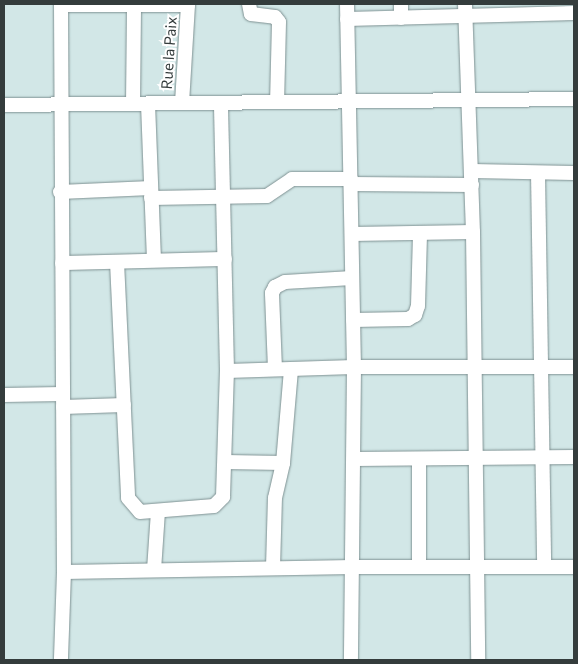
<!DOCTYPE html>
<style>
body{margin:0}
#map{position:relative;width:578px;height:664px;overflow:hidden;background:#d2e7e7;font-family:Commissioner,sans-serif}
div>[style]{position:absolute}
.roads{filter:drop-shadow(0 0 1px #7e9192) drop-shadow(0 0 1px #7e9192)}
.minor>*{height:14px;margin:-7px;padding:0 7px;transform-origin:7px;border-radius:7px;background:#fff}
span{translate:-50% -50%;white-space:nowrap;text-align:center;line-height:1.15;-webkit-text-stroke:4px #fff;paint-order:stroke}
.street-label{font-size:15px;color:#343c3c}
.frame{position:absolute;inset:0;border:5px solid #343c3c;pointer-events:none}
</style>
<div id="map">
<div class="roads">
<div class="minor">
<div style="left:61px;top:4px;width:568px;rotate:89.7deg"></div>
<div style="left:64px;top:572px;width:88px;rotate:92deg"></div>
<div style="left:249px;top:4px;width:10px;rotate:79deg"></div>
<div style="left:251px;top:14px;width:24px;rotate:7deg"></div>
<div style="left:275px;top:17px;width:6px;rotate:51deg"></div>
<div style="left:279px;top:22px;width:80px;rotate:91.4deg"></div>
<div style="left:347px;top:4px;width:363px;rotate:88.9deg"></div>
<div style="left:354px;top:367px;width:293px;rotate:90.6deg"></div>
<div style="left:465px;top:4px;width:228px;rotate:88deg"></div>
<div style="left:473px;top:232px;width:428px;rotate:89.3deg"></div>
<div style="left:61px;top:5px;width:127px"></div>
<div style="left:401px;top:18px;width:14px;rotate:-90deg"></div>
<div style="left:347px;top:19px;width:227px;rotate:-1.5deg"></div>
<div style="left:182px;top:103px;width:99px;rotate:-86.5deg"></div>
<div style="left:133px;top:104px;width:100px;rotate:-89.4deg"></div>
<div style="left:148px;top:104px;width:156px;rotate:87.8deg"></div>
<div style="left:4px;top:105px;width:570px;rotate:-0.6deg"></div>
<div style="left:472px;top:171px;width:102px;rotate:1.1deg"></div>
<div style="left:538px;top:173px;width:394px;rotate:89.1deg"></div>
<div style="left:351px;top:184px;width:121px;rotate:0.5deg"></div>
<div style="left:60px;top:192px;width:91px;rotate:-2.5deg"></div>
<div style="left:151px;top:198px;width:116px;rotate:-1deg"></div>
<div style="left:267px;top:196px;width:30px;rotate:-34deg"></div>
<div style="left:292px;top:179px;width:59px"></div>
<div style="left:352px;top:234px;width:121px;rotate:-0.9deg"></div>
<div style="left:117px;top:262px;width:236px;rotate:87.3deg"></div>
<div style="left:128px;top:498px;width:18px;rotate:49deg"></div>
<div style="left:140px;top:512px;width:74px;rotate:-4.6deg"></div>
<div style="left:214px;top:506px;width:13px;rotate:-45deg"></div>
<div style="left:223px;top:497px;width:126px;rotate:-88.2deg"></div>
<div style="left:227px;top:371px;width:268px;rotate:-91.3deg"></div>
<div style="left:62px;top:263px;width:163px;rotate:-1.4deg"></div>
<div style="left:353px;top:320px;width:55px;rotate:-1deg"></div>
<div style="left:408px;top:319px;width:8px;rotate:-30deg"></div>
<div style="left:415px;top:315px;width:9px;rotate:-72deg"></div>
<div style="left:418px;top:306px;width:73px;rotate:-88.4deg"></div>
<div style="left:275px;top:369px;width:76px;rotate:-92.3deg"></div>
<div style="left:272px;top:293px;width:7px;rotate:-63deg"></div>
<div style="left:275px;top:287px;width:11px;rotate:-27deg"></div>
<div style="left:285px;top:282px;width:67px;rotate:-3.4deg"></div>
<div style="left:227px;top:371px;width:127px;rotate:-1.8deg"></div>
<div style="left:354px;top:367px;width:220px"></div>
<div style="left:4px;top:395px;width:58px;rotate:-1deg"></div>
<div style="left:63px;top:407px;width:61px;rotate:-1.9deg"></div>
<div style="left:354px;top:459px;width:220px;rotate:-0.5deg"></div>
<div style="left:225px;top:462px;width:58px;rotate:1deg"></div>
<div style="left:419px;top:567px;width:108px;rotate:-90deg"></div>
<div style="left:273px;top:568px;width:70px;rotate:-88.4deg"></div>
<div style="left:275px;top:498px;width:36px;rotate:-77deg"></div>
<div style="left:283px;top:463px;width:94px;rotate:-85.1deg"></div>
<div style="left:154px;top:570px;width:59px;rotate:-86.1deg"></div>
<div style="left:64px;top:572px;width:289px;rotate:-1deg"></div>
<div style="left:353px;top:567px;width:221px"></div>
</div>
</div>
<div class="street-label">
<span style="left:169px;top:53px;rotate:-86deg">Rue la Paix</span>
</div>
<div class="frame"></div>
</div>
